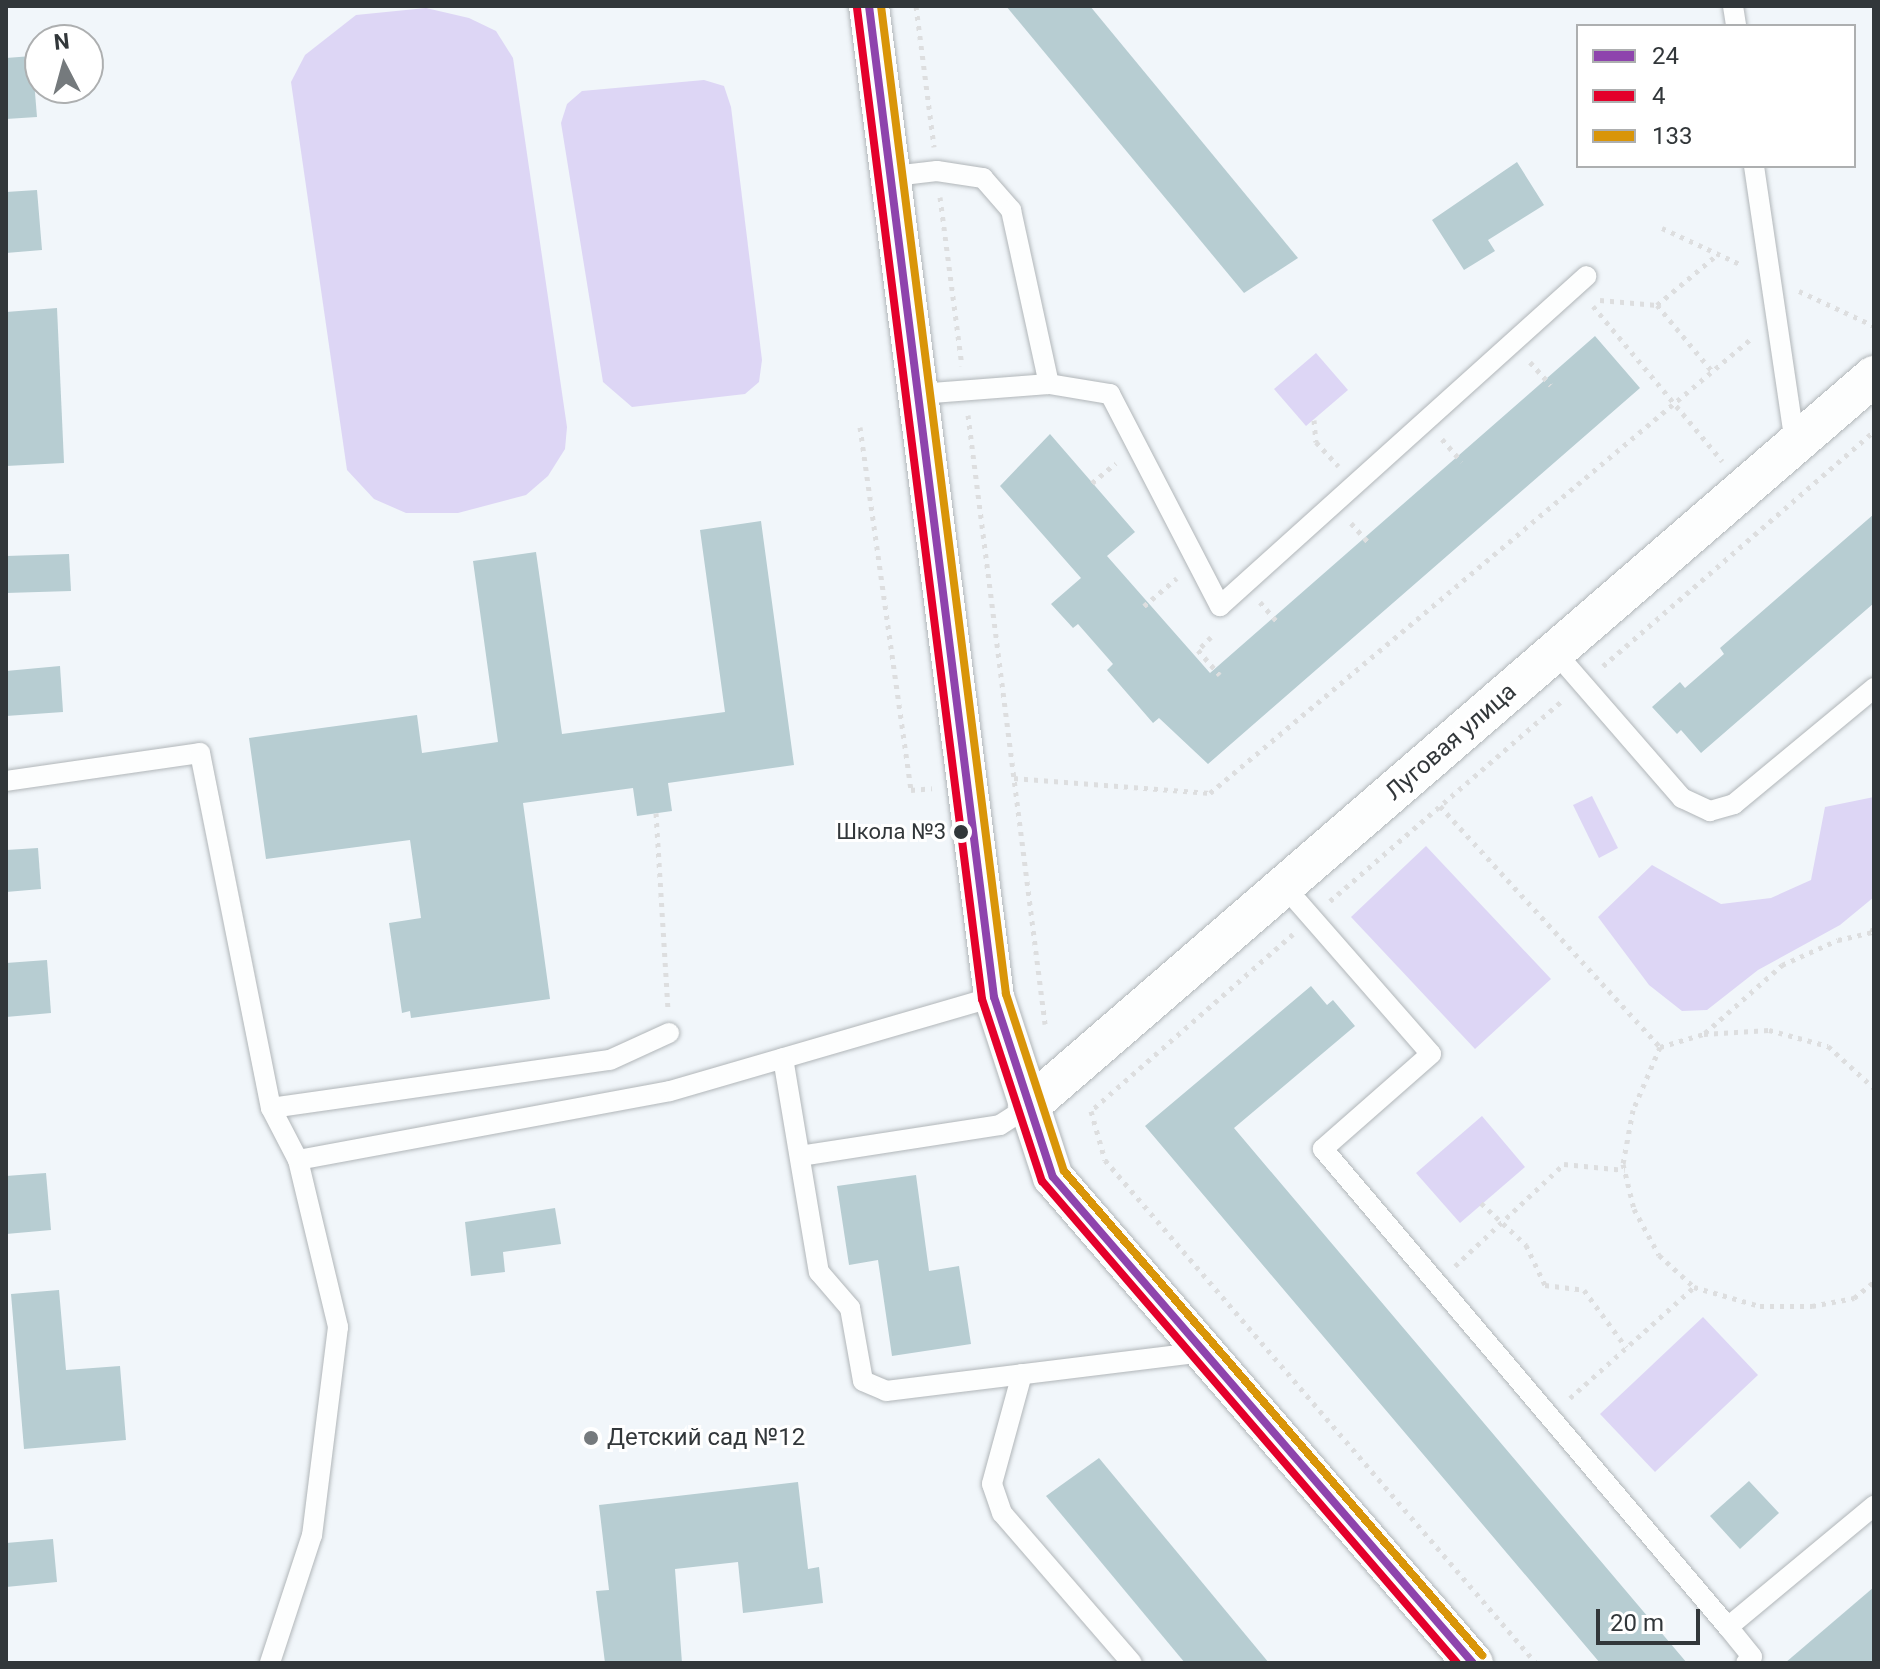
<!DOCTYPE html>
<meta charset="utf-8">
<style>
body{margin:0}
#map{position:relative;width:1880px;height:1669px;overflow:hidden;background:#f1f6fa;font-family:Roboto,sans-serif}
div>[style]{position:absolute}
.green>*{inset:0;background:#ddd6f5}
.building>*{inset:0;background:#b7cdd2}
.path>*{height:5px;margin-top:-2.5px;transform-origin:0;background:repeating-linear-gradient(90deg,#dddedf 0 4px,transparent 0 10px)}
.roads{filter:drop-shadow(0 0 2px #b1b6b9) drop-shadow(0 0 2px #b1b6b9)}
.lane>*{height:20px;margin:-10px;padding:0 10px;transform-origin:10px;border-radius:10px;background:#fdfefe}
.street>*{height:40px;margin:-20px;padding:0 20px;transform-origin:20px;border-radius:20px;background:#fdfefe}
.bus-1>*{height:8px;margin:-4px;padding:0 4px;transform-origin:4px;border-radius:4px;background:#8e44ad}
.bus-2>*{height:8px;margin:-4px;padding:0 4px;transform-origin:4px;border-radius:4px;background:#e4002b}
.bus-3>*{height:8px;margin:-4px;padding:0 4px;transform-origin:4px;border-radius:4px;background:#d99509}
.dots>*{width:22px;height:22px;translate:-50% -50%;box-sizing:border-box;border:4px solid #fff;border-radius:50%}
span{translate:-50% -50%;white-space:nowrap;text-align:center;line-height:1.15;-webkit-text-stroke:6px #fff;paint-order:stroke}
.bus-label{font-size:22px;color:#32373a}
.right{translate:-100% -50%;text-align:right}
.street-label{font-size:24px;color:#32373a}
.poi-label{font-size:24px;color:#32373a}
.left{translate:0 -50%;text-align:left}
.frame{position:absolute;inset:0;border:8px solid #32373a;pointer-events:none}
.legend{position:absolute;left:1576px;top:24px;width:280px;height:144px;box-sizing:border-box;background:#fff;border:2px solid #adafb0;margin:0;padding:10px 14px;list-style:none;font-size:24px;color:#32373a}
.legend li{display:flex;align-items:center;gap:16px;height:40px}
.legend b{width:40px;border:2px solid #adafb0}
.north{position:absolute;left:24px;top:24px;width:80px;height:80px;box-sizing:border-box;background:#fff;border:2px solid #adafb0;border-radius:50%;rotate:354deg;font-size:22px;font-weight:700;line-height:32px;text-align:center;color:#32373a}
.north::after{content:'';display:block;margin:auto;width:28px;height:36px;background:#757a7d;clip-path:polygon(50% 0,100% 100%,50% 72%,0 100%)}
.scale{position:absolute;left:1596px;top:1609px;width:104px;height:36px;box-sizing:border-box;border:4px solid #32373a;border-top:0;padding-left:10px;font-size:24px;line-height:28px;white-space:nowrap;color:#32373a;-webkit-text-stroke:6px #fff;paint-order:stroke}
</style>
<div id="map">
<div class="green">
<div style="clip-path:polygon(426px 8px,469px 18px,496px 31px,513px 58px,567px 427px,565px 449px,548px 476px,526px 495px,458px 513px,406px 513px,374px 499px,347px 470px,291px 82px,305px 55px,356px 15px)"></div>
<div style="clip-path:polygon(704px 80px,724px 86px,731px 107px,762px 360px,759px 382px,745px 394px,632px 407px,603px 382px,561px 123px,567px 104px,582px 91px)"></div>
<div style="clip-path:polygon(1316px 353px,1348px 390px,1306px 426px,1274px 389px)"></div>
<div style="clip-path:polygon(1592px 796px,1618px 848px,1599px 858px,1573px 805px)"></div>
<div style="clip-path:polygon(1874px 797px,1874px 897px,1840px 925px,1758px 970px,1707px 1010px,1682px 1011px,1649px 985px,1598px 917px,1652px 865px,1721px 904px,1771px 898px,1811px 880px,1825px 807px)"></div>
<div style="clip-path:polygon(1426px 846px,1551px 979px,1475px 1049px,1351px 917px)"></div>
<div style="clip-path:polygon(1482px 1116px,1525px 1167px,1460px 1223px,1416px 1173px)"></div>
<div style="clip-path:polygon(1703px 1317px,1758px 1375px,1655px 1472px,1600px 1414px)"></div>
</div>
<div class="building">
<div style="clip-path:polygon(1006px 6px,1090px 6px,1298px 258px,1244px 293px)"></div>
<div style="clip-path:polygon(32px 56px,37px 117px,6px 119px,6px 58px)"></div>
<div style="clip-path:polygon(1517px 162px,1544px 205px,1488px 240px,1495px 251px,1464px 270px,1432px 220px)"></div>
<div style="clip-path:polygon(37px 190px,42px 250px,6px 253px,6px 192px)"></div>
<div style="clip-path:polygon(57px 308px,64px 463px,6px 466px,6px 312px)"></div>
<div style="clip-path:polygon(1595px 336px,1640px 388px,1208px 764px,1159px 718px,1153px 723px,1107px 670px,1113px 664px,1078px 624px,1073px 628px,1051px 604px,1081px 578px,1000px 486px,1050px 434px,1135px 532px,1107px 556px,1210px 673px)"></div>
<div style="clip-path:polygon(1874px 514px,1874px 603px,1701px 753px,1681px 730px,1677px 734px,1652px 707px,1680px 682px,1685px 688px,1724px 654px,1720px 648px)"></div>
<div style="clip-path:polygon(761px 521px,794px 765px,668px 783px,672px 811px,637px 816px,633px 788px,523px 803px,550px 999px,411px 1018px,410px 1011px,402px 1013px,389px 923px,421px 918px,410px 840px,266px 859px,249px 738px,417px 715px,422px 753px,498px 742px,473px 561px,536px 552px,562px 734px,725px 712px,700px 530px)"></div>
<div style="clip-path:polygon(69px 554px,71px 591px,6px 593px,6px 556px)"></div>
<div style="clip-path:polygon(60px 666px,63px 712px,6px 716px,6px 671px)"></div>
<div style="clip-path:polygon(38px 848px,41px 889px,6px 892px,6px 850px)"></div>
<div style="clip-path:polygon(47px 960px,51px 1013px,6px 1017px,6px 963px)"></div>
<div style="clip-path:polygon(1311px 986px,1327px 1005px,1333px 1000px,1355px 1026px,1234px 1128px,1687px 1663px,1600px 1663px,1145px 1126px)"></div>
<div style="clip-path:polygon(46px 1173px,51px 1230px,6px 1234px,6px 1176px)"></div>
<div style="clip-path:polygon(916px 1175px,929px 1271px,959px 1266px,971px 1344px,892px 1356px,878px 1260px,849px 1265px,837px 1186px)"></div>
<div style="clip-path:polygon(555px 1208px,561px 1244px,503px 1252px,505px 1272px,471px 1276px,465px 1222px)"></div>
<div style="clip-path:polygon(59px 1290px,66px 1370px,120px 1366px,126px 1440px,24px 1449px,11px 1294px)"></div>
<div style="clip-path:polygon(1099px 1458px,1269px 1663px,1185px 1663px,1046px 1496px)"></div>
<div style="clip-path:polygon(1749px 1481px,1779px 1513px,1740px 1549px,1710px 1516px)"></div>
<div style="clip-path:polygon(798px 1482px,808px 1569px,819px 1567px,823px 1603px,743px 1613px,738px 1562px,675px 1569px,682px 1663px,605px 1663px,596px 1591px,609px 1590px,599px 1505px)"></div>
<div style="clip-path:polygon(53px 1539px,57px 1582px,6px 1587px,6px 1543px)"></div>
<div style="clip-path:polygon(1874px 1587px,1874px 1663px,1785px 1663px)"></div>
</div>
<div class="path">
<div style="left:916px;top:6px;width:142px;rotate:82.7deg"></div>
<div style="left:940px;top:197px;width:170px;rotate:82.6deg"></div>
<div style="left:1662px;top:228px;width:88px;rotate:24.8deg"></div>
<div style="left:1799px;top:291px;width:83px;rotate:25deg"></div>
<div style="left:1600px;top:300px;width:57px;rotate:5deg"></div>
<div style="left:1657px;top:305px;width:86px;rotate:50.2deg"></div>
<div style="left:1657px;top:305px;width:80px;rotate:-39.9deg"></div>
<div style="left:1593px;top:306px;width:202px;rotate:50.2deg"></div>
<div style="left:1530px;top:362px;width:31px;rotate:48deg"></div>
<div style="left:968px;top:415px;width:614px;rotate:82.79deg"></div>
<div style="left:1314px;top:420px;width:22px;rotate:85deg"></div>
<div style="left:1316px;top:442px;width:33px;rotate:47deg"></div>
<div style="left:860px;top:427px;width:367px;rotate:82deg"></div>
<div style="left:911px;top:790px;width:21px;rotate:-5deg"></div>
<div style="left:1442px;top:439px;width:30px;rotate:49deg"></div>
<div style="left:1092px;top:483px;width:31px;rotate:-40deg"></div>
<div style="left:1351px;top:523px;width:27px;rotate:48deg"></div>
<div style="left:1260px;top:602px;width:28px;rotate:49deg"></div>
<div style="left:1144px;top:606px;width:43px;rotate:-40.3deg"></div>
<div style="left:1211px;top:637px;width:18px;rotate:135deg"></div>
<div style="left:1198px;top:650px;width:33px;rotate:49deg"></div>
<div style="left:1603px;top:666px;width:359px;rotate:-40.9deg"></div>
<div style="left:1014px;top:778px;width:197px;rotate:4.4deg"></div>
<div style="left:1210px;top:793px;width:709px;rotate:-40.02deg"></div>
<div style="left:1440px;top:806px;width:326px;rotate:47.6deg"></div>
<div style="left:1660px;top:1047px;width:69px;rotate:113.2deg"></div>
<div style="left:1633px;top:1110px;width:55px;rotate:100.5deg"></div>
<div style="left:1623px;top:1164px;width:46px;rotate:76.3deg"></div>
<div style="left:1634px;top:1209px;width:52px;rotate:61.5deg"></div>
<div style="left:1659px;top:1255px;width:47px;rotate:42.4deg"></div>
<div style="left:1694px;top:1287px;width:69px;rotate:16.1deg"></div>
<div style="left:1760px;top:1306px;width:52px"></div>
<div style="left:1812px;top:1306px;width:43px;rotate:-10.8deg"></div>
<div style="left:1854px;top:1298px;width:26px;rotate:-39deg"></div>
<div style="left:656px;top:813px;width:195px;rotate:86.5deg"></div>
<div style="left:1330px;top:901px;width:306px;rotate:-40.8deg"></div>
<div style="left:1293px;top:934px;width:269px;rotate:138.8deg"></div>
<div style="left:1091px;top:1111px;width:51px;rotate:74.1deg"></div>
<div style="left:1105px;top:1160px;width:662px;rotate:49.41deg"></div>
<div style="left:1705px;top:1033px;width:103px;rotate:-41.4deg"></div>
<div style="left:1782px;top:965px;width:61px;rotate:-24.1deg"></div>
<div style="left:1838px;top:940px;width:35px;rotate:-13deg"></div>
<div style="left:1872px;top:932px;width:7px;rotate:-74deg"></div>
<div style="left:1660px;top:1047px;width:46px;rotate:-16.5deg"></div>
<div style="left:1704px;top:1034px;width:65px;rotate:-3.5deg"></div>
<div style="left:1769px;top:1030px;width:61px;rotate:15.2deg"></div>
<div style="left:1828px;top:1046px;width:62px;rotate:42.4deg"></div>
<div style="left:1481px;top:1203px;width:62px;rotate:43deg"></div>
<div style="left:1526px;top:1245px;width:44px;rotate:64.6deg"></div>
<div style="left:1545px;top:1285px;width:39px;rotate:7deg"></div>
<div style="left:1584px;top:1290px;width:71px;rotate:53.6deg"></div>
<div style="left:1455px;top:1266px;width:149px;rotate:-43.1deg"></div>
<div style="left:1564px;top:1164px;width:61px;rotate:5.6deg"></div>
<div style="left:1570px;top:1398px;width:166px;rotate:-41.8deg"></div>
</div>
<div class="roads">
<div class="lane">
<div style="left:1733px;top:6px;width:20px;rotate:81deg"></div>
<div style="left:1754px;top:166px;width:282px;rotate:81.6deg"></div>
<div style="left:894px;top:176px;width:43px;rotate:-6.6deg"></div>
<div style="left:937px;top:171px;width:47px;rotate:8.7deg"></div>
<div style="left:983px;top:178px;width:43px;rotate:48.8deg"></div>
<div style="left:1011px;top:210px;width:178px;rotate:77.7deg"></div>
<div style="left:1049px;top:384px;width:62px;rotate:9.3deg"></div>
<div style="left:1110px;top:394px;width:239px;rotate:62.6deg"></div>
<div style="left:1220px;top:606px;width:493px;rotate:-42deg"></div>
<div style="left:919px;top:394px;width:130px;rotate:-4.4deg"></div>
<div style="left:1555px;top:652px;width:194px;rotate:49deg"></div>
<div style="left:1682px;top:798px;width:31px;rotate:25deg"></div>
<div style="left:1710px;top:811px;width:25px;rotate:-16deg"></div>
<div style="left:1734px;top:804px;width:182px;rotate:-39.6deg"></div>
<div style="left:6px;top:781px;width:196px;rotate:-8.2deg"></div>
<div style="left:200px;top:753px;width:362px;rotate:78.7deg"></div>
<div style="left:271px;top:1108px;width:59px;rotate:62.6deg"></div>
<div style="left:298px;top:1160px;width:172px;rotate:76.5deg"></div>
<div style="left:338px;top:1327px;width:210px;rotate:97.1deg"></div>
<div style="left:312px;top:1535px;width:135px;rotate:108.2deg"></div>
<div style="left:1284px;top:886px;width:223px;rotate:48.8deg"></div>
<div style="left:1431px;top:1054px;width:144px;rotate:138.7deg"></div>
<div style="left:1323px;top:1149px;width:627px;rotate:49.73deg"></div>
<div style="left:1728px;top:1627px;width:190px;rotate:-39.7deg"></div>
<div style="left:783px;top:1058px;width:217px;rotate:80.5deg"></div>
<div style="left:819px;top:1272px;width:48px;rotate:49.3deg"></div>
<div style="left:850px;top:1308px;width:74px;rotate:79.9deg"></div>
<div style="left:863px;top:1381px;width:25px;rotate:23deg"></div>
<div style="left:886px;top:1391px;width:318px;rotate:-7deg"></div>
<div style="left:271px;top:1108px;width:342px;rotate:-8.1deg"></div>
<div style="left:610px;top:1060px;width:65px;rotate:-24.6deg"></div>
<div style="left:800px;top:1156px;width:202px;rotate:-8.8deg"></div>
<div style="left:1000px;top:1125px;width:33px;rotate:-33deg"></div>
<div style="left:298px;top:1160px;width:378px;rotate:-10.5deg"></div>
<div style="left:670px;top:1091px;width:337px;rotate:-16.2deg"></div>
<div style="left:1022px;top:1374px;width:114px;rotate:105.3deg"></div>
<div style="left:992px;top:1484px;width:31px;rotate:71deg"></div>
<div style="left:1002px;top:1513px;width:198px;rotate:49.1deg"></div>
<div style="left:1728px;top:1627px;width:38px;rotate:51deg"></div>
<div style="left:1752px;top:1657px;width:8px;rotate:135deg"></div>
</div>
<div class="street">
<div style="left:869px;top:6px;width:999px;rotate:82.81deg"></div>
<div style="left:994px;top:997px;width:189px;rotate:71.9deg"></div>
<div style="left:1053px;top:1177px;width:642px;rotate:49.17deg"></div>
<div style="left:1028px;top:1107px;width:1118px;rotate:-40.83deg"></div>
</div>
</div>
<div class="bus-1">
<div style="left:869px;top:6px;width:999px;rotate:82.81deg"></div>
<div style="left:994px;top:997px;width:189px;rotate:71.9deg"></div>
<div style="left:1053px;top:1177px;width:642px;rotate:49.17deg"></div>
</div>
<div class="bus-2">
<div style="left:857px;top:8px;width:999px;rotate:82.81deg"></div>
<div style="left:982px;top:999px;width:192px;rotate:71.8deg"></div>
<div style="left:1042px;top:1181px;width:636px;rotate:49.27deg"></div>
</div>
<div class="bus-3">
<div style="left:881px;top:6px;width:996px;rotate:82.79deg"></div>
<div style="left:1006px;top:994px;width:186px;rotate:71.9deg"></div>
<div style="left:1064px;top:1171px;width:640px;rotate:49.18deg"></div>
</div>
<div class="dots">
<div style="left:961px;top:832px;background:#32373a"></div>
<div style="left:591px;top:1438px;background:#757a7d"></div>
</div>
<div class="bus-label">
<span class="right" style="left:946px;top:832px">Школа №3</span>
</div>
<div class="street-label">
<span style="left:1451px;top:742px;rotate:-41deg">Луговая улица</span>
</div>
<div class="poi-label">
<span class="left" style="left:607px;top:1438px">Детский сад №12</span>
</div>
<div class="frame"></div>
<ul class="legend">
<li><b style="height:10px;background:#8e44ad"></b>24</li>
<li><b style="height:10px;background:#e4002b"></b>4</li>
<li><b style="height:10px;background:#d99509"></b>133</li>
</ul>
<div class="north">N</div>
<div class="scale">20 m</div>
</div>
